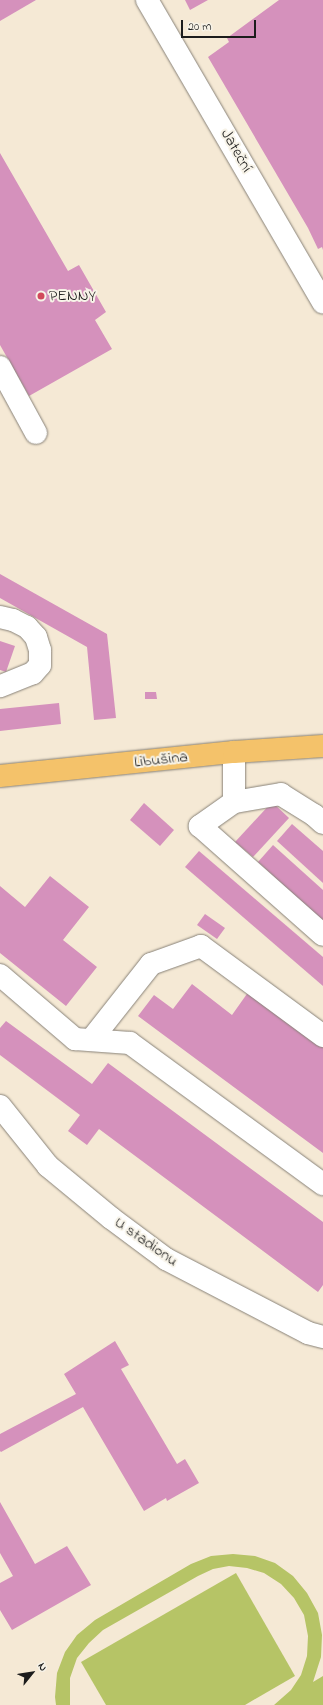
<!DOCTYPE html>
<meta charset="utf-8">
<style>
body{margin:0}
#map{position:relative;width:323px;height:1705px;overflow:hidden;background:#f5e9d5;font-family:"Indie Flower",sans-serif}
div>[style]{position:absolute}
.green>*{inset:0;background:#b6c466}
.building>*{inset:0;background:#d591bc}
.roads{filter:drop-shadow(0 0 1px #888278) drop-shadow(0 0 1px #888278)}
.minor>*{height:22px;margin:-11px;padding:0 11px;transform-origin:11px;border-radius:11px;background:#fff}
.major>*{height:22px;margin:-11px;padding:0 11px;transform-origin:11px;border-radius:11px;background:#f4c26a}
.dots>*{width:11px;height:11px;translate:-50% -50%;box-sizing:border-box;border:2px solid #f7f3e8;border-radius:50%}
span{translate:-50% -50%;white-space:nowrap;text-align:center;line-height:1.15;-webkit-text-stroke:4px #f7f3e8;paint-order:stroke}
.street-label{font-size:16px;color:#1c1c1c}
.poi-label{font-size:16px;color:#1c1c1c}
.left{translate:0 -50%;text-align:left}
.north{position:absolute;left:12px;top:1653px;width:40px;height:40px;-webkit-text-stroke:3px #f7f3e8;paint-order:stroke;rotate:60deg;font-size:11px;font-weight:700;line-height:16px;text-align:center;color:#1c1c1c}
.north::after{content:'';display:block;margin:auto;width:14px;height:18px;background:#1c1c1c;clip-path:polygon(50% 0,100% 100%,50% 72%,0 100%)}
.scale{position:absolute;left:181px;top:20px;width:75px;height:18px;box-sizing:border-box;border:2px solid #1c1c1c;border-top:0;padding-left:5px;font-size:12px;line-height:14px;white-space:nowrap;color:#1c1c1c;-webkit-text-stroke:3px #f7f3e8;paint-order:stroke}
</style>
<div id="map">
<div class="green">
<div style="clip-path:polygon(233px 1554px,255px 1556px,275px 1563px,293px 1576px,307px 1593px,318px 1613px,322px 1635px,321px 1657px,313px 1682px,323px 1676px,323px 1705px,274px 1705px,291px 1690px,301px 1675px,307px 1656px,308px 1636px,304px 1615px,294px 1598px,281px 1584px,264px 1573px,247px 1568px,229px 1566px,213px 1569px,198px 1576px,103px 1630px,89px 1643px,77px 1658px,70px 1678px,70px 1705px,56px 1705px,55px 1697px,57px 1673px,65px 1652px,77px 1635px,95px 1620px,191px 1564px,211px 1556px)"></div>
<div style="clip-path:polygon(236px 1573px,295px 1676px,245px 1705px,106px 1705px,81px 1662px)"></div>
</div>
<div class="building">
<div style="clip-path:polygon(0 0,36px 0,0 21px)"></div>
<div style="clip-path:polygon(185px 0,208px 0,190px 10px)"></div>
<div style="clip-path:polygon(279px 0,323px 0,323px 250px,322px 247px,318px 249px,308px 228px,208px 57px,229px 42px,227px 38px)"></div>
<div style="clip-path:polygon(0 153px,68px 271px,79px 265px,106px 312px,95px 320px,112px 349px,29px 396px,0 345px)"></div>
<div style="clip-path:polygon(0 574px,107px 634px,116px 718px,94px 720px,87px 647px,0 598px)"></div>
<div style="clip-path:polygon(0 641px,15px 646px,6px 672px,0 670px)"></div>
<div style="clip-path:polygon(145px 692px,156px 692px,157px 699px,145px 699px)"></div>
<div style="clip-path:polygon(59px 703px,61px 724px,0 731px,0 709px)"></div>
<div style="clip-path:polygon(272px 802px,289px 818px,253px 857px,235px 842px)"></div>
<div style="clip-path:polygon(144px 803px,174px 830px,160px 846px,130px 820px)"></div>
<div style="clip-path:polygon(292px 824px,323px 851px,323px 883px,277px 841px)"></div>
<div style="clip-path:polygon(273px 845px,323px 890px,323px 922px,258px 862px)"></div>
<div style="clip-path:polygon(199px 851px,323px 957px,323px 986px,185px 867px)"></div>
<div style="clip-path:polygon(50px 876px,89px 907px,63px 940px,97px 967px,66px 1006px,0 953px,0 886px,25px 907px)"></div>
<div style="clip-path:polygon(205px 914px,225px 928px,217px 939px,197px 925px)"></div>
<div style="clip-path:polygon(192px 984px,232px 1015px,249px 991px,323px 1046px,323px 1153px,138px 1016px,154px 995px,173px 1009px)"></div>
<div style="clip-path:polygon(6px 1021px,92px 1084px,108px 1063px,323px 1222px,323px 1285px,318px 1292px,99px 1129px,87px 1145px,68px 1131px,80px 1115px,0 1055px,0 1028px)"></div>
<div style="clip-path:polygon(115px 1341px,129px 1365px,121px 1369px,177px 1464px,185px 1459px,199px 1483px,167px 1501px,166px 1498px,144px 1511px,83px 1407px,1px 1452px,0 1451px,0 1434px,76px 1394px,64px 1374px)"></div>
<div style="clip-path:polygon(0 1502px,35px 1564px,67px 1546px,91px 1585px,12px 1630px,0 1610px,0 1583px,13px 1576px,0 1553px)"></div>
</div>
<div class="roads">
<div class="minor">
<div style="left:147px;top:0;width:350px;rotate:59.8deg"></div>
<div style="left:0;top:367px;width:75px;rotate:61.4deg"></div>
<div style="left:0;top:617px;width:13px;rotate:13deg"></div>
<div style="left:13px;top:620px;width:16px;rotate:27deg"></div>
<div style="left:27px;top:627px;width:13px;rotate:48deg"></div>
<div style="left:36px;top:637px;width:14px;rotate:73deg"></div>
<div style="left:40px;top:650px;width:15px;rotate:90deg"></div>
<div style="left:40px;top:665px;width:11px;rotate:131deg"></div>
<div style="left:33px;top:673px;width:35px;rotate:158deg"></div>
<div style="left:234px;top:802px;width:50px;rotate:-90deg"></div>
<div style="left:323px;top:823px;width:12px;rotate:-138deg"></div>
<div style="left:314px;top:815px;width:39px;rotate:-148deg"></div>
<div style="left:281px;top:794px;width:48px;rotate:170.3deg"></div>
<div style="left:234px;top:802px;width:42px;rotate:144.8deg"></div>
<div style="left:200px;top:826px;width:164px;rotate:41.5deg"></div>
<div style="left:0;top:975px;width:99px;rotate:40.5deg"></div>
<div style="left:75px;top:1039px;width:55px;rotate:4.2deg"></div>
<div style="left:130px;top:1043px;width:239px;rotate:36.2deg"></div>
<div style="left:91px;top:1040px;width:97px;rotate:-51.7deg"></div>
<div style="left:151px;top:964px;width:53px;rotate:-19.8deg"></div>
<div style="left:201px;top:946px;width:152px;rotate:36.4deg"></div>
<div style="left:0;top:1106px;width:77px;rotate:51.3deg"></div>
<div style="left:48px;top:1166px;width:82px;rotate:39.5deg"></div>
<div style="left:111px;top:1218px;width:69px;rotate:36.7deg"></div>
<div style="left:166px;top:1259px;width:160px;rotate:27.5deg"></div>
<div style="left:308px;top:1333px;width:16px;rotate:15deg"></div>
</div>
<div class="major">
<div style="left:0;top:776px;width:235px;rotate:-5.9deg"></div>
<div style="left:234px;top:752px;width:89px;rotate:-3.9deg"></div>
</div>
</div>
<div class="dots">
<div style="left:41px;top:296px;background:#d1495b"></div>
</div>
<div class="street-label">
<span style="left:236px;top:151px;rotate:60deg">Jateční</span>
<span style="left:161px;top:760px;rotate:-6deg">Libušina</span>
<span style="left:146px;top:1242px;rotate:35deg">U stadionu</span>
</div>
<div class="poi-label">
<span class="left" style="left:49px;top:296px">PENNY</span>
</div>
<div class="north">N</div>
<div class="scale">20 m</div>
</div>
